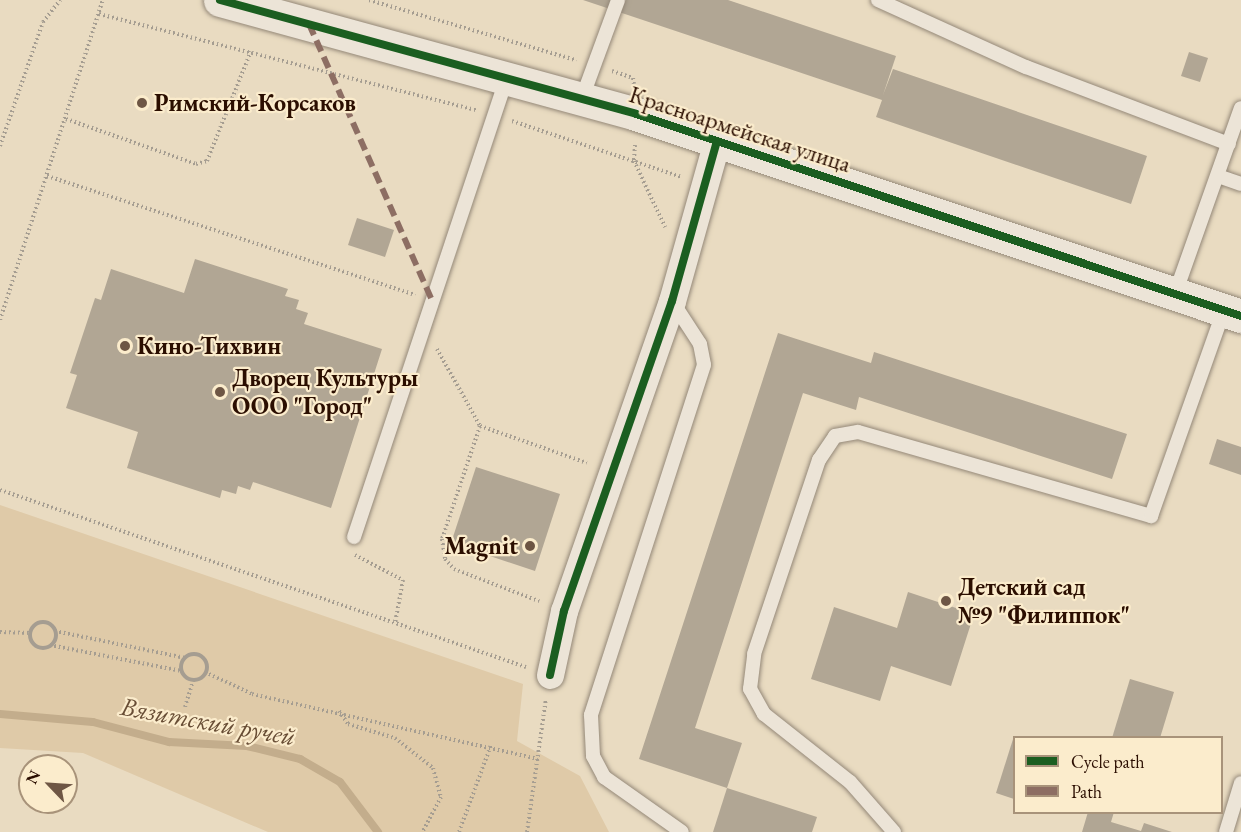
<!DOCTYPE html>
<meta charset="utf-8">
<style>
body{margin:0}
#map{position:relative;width:1241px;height:832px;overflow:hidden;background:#e9dbc1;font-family:"EB Garamond",serif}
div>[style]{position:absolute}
.green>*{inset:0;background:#dfcaa8}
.stream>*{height:8px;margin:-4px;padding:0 4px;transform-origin:4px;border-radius:4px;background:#c3ad8c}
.building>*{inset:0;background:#b1a694}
.path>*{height:4px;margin-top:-2px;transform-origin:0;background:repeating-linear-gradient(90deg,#a59d91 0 1.5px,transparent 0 4.5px)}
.path>.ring{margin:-2px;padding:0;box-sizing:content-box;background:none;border:4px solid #a59d91;border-radius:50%}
.roads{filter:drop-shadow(0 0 2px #948878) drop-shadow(0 0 2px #948878)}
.service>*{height:14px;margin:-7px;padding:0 7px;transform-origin:7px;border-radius:7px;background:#ece4d7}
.minor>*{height:27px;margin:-13.5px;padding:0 13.5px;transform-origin:13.5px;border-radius:13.5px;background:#ece4d7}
.tertiary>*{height:33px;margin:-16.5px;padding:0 16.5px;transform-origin:16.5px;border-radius:16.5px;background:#ece4d7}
.quiet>*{height:6px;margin-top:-3px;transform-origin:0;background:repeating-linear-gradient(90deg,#8d6e63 0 12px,transparent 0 18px)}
.cycleway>*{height:8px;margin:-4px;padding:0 4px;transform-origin:4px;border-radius:4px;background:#1b5e20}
.dots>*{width:16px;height:16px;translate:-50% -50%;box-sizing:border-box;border:3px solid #fbeccc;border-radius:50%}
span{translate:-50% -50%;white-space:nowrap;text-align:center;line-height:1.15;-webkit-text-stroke:4.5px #fbeccc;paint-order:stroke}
.poi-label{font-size:24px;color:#2b0e00;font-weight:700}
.left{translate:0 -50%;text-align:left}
.right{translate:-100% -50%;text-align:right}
.street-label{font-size:24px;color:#2b0e00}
.water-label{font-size:26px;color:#684d35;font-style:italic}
.legend{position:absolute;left:1013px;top:736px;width:210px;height:78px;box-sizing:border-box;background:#fbeccc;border:2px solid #a8937a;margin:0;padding:8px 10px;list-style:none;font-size:18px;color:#2b0e00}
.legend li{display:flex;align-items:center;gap:12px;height:30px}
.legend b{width:30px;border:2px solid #a8937a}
.north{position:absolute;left:18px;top:754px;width:60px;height:60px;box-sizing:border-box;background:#fbeccc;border:2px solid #a8937a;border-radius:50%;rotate:295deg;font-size:16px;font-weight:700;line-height:24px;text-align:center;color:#2b0e00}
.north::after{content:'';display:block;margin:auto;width:21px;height:27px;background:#6e5644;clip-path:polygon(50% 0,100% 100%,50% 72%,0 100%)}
</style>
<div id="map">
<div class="green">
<div style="clip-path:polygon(0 505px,523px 684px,517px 741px,580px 776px,609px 832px,268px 832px,83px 753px,0 748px)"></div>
</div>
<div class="stream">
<div style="left:0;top:714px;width:93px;rotate:4.9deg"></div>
<div style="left:93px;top:722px;width:79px;rotate:14.7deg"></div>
<div style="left:169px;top:742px;width:78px;rotate:2.9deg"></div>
<div style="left:247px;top:746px;width:55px;rotate:13.8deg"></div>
<div style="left:300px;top:759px;width:46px;rotate:29.9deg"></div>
<div style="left:340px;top:782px;width:63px;rotate:52.8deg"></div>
</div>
<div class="building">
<div style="clip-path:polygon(583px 0,728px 0,896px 56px,883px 95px,893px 69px,1147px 156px,1131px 204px,876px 117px,882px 100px)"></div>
<div style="clip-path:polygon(1189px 52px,1208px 58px,1200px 82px,1181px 76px)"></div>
<div style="clip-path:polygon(357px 218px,394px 230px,385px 257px,348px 245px)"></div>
<div style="clip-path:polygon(195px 259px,288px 289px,285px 296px,299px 300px,296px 309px,308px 313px,304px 324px,382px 349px,331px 508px,253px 482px,250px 490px,238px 486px,236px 494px,222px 490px,220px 498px,127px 468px,138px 432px,66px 408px,77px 375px,70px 373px,95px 298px,101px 300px,111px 269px,184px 293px)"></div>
<div style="clip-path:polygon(778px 333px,871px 363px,874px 352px,1127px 434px,1112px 479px,859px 397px,856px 410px,803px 393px,695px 728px,742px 743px,727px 788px,639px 759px)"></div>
<div style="clip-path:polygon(1217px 439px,1241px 447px,1241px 475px,1209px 464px)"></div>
<div style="clip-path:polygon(476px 467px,560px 494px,535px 571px,451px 543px)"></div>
<div style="clip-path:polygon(908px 592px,974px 614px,951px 686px,891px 666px,880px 701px,811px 679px,834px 607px,897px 628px)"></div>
<div style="clip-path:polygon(1130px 679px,1174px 692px,1160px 738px,1112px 738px)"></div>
<div style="clip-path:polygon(1014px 736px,1014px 799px,996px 793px)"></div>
<div style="clip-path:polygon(727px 788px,817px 817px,812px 832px,713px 832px)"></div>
<div style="clip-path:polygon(1088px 812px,1114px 812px,1111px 822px,1141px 831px,1144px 823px,1172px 832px,1082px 832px)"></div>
</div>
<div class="path">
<div style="left:369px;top:0;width:216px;rotate:16.2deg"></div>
<div style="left:99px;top:14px;width:389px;rotate:14.3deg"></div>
<div style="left:612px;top:71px;width:22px;rotate:18deg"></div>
<div style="left:633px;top:78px;width:6px;rotate:81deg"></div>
<div style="left:66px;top:119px;width:138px;rotate:19.1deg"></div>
<div style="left:196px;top:164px;width:11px;rotate:-15deg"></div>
<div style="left:207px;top:161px;width:118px;rotate:-68.2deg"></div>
<div style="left:512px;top:121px;width:178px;rotate:18.3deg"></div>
<div style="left:635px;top:145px;width:16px;rotate:94deg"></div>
<div style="left:634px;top:161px;width:73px;rotate:64.8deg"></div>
<div style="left:0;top:146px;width:131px;rotate:-70.9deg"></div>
<div style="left:43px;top:22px;width:28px;rotate:-52deg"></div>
<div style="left:47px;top:176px;width:387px;rotate:17.9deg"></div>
<div style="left:0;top:320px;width:336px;rotate:-72.2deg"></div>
<div style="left:437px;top:349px;width:88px;rotate:60.8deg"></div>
<div style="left:480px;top:426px;width:119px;rotate:108.6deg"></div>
<div style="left:442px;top:539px;width:20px;rotate:81deg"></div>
<div style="left:445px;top:559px;width:13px;rotate:48deg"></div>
<div style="left:454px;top:569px;width:91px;rotate:20.6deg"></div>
<div style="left:480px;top:426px;width:113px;rotate:19.1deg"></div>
<div style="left:0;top:490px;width:555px;rotate:18.6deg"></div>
<div style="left:355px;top:555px;width:54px;rotate:27.5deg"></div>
<div style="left:403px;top:580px;width:44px;rotate:100.5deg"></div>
<div class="ring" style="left:30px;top:622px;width:22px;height:22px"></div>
<div style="left:55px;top:631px;width:133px;rotate:11.7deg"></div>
<div style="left:0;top:632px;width:31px;rotate:2deg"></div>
<div style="left:50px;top:645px;width:134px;rotate:11.2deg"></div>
<div class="ring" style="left:181px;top:654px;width:22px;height:22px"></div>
<div style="left:205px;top:672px;width:52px;rotate:25.1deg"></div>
<div style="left:252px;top:694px;width:293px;rotate:12.8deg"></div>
<div style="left:185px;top:707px;width:28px;rotate:-73deg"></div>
<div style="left:339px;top:711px;width:16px;rotate:55deg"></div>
<div style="left:348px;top:724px;width:49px;rotate:16.6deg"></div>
<div style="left:395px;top:738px;width:48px;rotate:38.3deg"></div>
<div style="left:433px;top:768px;width:30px;rotate:75deg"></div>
<div style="left:441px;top:797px;width:40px;rotate:118deg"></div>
<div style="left:459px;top:832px;width:93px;rotate:-69.8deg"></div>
<div style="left:527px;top:832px;width:134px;rotate:-81.9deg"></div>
</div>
<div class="roads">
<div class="service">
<div style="left:878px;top:0;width:162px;rotate:24.4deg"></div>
<div style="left:1026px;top:67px;width:217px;rotate:20.8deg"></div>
<div style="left:582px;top:98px;width:104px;rotate:-69.8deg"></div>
<div style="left:1218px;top:176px;width:24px;rotate:19deg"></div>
<div style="left:1175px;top:294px;width:197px;rotate:-70.5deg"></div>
<div style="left:672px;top:301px;width:51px;rotate:56.9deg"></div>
<div style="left:700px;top:344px;width:21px;rotate:79deg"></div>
<div style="left:704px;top:365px;width:368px;rotate:107.9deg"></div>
<div style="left:591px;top:715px;width:41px;rotate:87.2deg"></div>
<div style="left:593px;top:756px;width:24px;rotate:62deg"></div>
<div style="left:604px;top:777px;width:95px;rotate:35.2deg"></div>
<div style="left:354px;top:537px;width:483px;rotate:-71.6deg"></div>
<div style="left:894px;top:832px;width:67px;rotate:-131.3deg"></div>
<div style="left:850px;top:782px;width:110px;rotate:-141.7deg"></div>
<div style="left:764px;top:714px;width:29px;rotate:-119deg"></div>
<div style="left:750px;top:689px;width:35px;rotate:-83deg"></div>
<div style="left:754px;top:654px;width:205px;rotate:-71.5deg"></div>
<div style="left:819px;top:460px;width:29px;rotate:-56deg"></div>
<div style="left:835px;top:436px;width:23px;rotate:-10deg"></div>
<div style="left:858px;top:432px;width:305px;rotate:16deg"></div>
<div style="left:1151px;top:516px;width:219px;rotate:-70.5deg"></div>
<div style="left:1226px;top:832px;width:51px;rotate:-73deg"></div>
</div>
<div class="minor">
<div style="left:550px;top:675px;width:66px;rotate:-77.7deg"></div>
<div style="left:564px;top:611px;width:328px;rotate:-70.8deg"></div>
<div style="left:672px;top:301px;width:166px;rotate:-74.3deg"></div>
</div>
<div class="tertiary">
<div style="left:220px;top:0;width:431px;rotate:15.3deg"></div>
<div style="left:636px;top:114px;width:638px;rotate:18.46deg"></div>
</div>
</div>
<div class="quiet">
<div style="left:309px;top:24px;width:302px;rotate:66deg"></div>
</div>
<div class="cycleway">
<div style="left:220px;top:0;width:431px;rotate:15.3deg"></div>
<div style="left:636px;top:114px;width:638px;rotate:18.46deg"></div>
<div style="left:550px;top:675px;width:66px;rotate:-77.7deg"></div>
<div style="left:564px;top:611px;width:328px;rotate:-70.8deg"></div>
<div style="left:672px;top:301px;width:166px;rotate:-74.3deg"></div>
</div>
<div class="dots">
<div style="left:142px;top:103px;background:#6e5644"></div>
<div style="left:125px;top:346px;background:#6e5644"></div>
<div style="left:220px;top:392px;background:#6e5644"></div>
<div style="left:530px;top:546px;background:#6e5644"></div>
<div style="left:946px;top:601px;background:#6e5644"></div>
</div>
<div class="poi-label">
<span class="left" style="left:154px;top:103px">Римский-Корсаков</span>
<span class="left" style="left:137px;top:346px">Кино-Тихвин</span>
<span class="left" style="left:232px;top:392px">Дворец Культуры<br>ООО "Город"</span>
<span class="right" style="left:518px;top:546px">Magnit</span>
<span class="left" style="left:958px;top:601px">Детский сад<br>№9 "Филиппок"</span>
</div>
<div class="street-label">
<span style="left:740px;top:129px;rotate:18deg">Красноармейская улица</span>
</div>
<div class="water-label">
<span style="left:208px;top:722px;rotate:10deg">Вязитский ручей</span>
</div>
<ul class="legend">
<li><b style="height:8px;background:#1b5e20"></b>Cycle path</li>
<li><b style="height:8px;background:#8d6e63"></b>Path</li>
</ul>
<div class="north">N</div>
</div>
